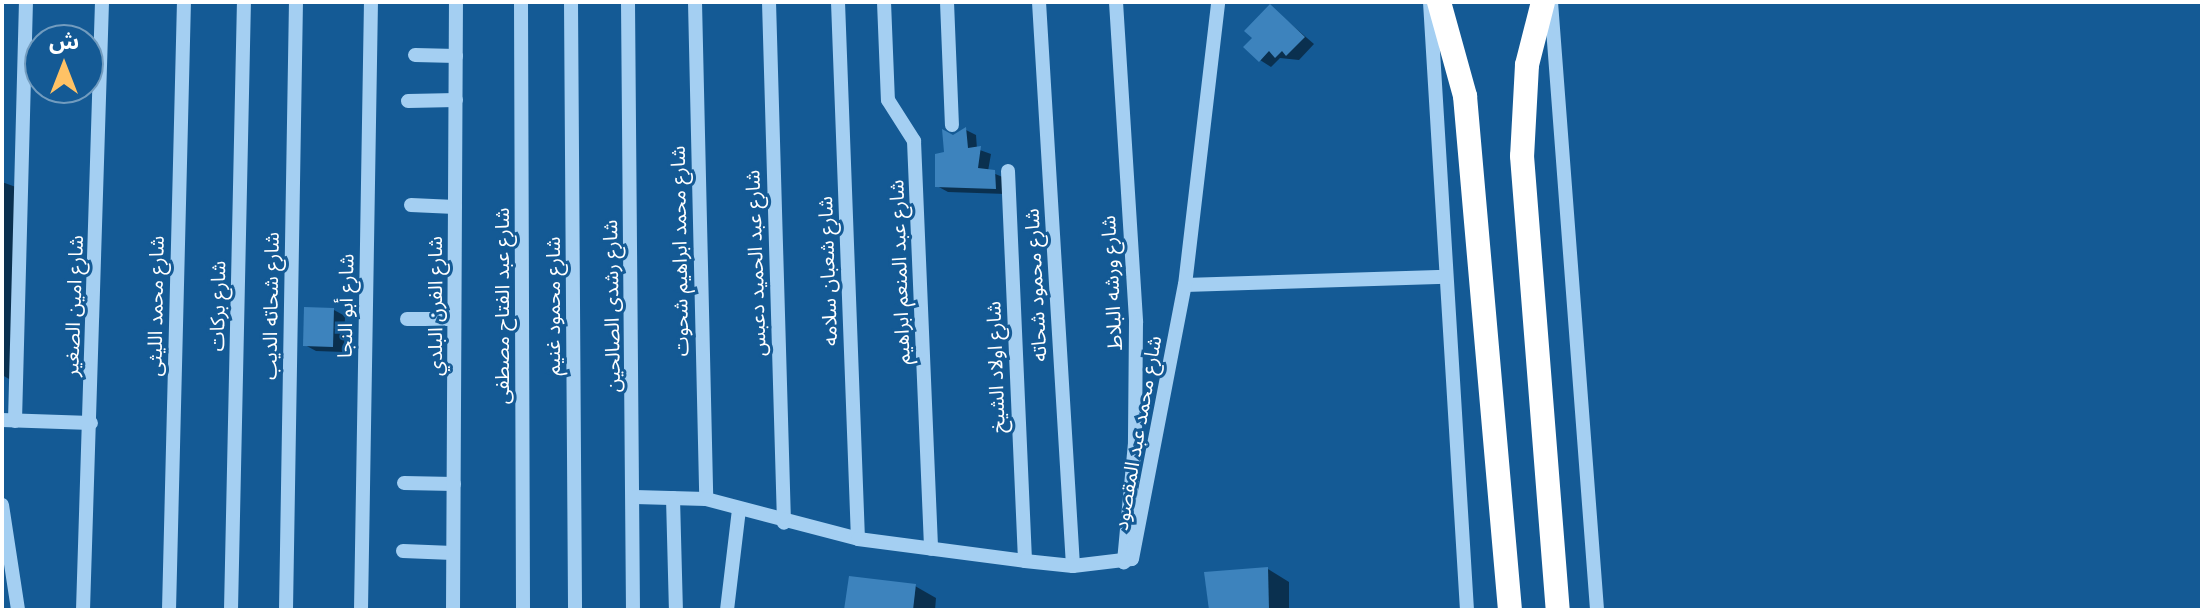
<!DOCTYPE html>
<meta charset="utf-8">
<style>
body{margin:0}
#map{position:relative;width:2204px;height:612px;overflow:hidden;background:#145a95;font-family:"DM Sans","Noto Sans Arabic",sans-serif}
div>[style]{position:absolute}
.shadow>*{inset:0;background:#0007}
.building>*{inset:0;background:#3d83bd}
.minor>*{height:14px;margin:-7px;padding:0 7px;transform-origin:7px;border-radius:7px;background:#a4cff2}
.highway>*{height:24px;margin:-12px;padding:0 12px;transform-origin:12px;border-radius:12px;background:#fff}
span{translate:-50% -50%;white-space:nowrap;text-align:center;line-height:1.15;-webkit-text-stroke:6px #145a95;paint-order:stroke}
.street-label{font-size:20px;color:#fff}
.frame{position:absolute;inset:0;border:4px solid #fff;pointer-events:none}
.north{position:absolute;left:24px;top:24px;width:80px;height:80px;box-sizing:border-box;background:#145a95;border:2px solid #729cbf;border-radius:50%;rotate:0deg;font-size:22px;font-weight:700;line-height:32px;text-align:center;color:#fff}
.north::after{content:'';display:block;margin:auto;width:28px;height:36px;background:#ffc265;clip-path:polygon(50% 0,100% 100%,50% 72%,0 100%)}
</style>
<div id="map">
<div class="shadow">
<div style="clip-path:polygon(1271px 7px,1314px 44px,1299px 60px,1280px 58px,1271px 67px,1260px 60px,1254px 38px)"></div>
<div style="clip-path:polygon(966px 130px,976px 135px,977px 149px,991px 154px,988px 171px,1005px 178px,1006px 194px,948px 192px,937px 186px,953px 137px)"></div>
<div style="clip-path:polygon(2px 182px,24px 190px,11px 380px,2px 375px)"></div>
<div style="clip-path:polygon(334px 310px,345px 316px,344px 352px,316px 351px,305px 345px)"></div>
<div style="clip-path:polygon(1268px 569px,1289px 582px,1289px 610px,1211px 610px)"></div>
<div style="clip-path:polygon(915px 586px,936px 598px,935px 610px,846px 610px)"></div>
</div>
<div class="building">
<div style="clip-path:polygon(1270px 4px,1305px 37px,1286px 56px,1282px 51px,1275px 58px,1269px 51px,1259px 62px,1243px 47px,1252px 38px,1244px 31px)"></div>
<div style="clip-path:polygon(966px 127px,968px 148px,981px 146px,978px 168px,995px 170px,996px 189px,935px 187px,935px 154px,944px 152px,942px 129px,953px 135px)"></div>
<div style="clip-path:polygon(304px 307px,334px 308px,333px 347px,303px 346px)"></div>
<div style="clip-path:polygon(1268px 567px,1269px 610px,1209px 610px,1204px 572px)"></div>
<div style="clip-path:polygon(849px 576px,916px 584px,913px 610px,844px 610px)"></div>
</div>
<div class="minor">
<div style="left:521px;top:2px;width:608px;rotate:89.81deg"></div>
<div style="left:571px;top:2px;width:608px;rotate:89.62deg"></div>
<div style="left:628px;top:2px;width:608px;rotate:89.53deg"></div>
<div style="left:695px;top:2px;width:497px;rotate:88.7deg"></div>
<div style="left:769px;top:2px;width:521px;rotate:88.35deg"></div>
<div style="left:838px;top:2px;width:537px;rotate:87.87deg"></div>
<div style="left:884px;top:2px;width:98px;rotate:87.7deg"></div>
<div style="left:888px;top:100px;width:49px;rotate:57.6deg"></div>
<div style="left:914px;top:141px;width:408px;rotate:87.6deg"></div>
<div style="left:947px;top:2px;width:123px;rotate:87.7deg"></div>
<div style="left:1039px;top:2px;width:565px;rotate:86.55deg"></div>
<div style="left:1116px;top:2px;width:321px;rotate:86.4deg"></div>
<div style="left:1136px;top:322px;width:121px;rotate:90.5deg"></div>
<div style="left:1135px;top:443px;width:120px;rotate:95.3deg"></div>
<div style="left:1430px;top:2px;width:609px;rotate:86.52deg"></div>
<div style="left:1551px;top:2px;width:610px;rotate:85.67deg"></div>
<div style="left:415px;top:55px;width:41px;rotate:1.4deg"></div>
<div style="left:408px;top:101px;width:48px;rotate:-1.2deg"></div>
<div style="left:1008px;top:171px;width:390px;rotate:87.5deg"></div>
<div style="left:411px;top:205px;width:44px;rotate:2.6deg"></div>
<div style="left:1185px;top:285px;width:261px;rotate:-1.8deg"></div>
<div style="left:407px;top:319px;width:47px"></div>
<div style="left:2px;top:420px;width:89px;rotate:1.9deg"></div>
<div style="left:15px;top:421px;width:419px;rotate:-88.5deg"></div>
<div style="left:404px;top:483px;width:50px;rotate:1.1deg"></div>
<div style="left:635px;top:497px;width:71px;rotate:1.6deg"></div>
<div style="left:706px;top:499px;width:157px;rotate:14.7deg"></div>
<div style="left:858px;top:539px;width:168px;rotate:7.5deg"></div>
<div style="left:1025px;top:561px;width:48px;rotate:5.9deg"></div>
<div style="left:1073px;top:566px;width:59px;rotate:-6.8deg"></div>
<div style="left:1132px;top:559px;width:279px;rotate:-79.1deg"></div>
<div style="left:1185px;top:285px;width:285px;rotate:-83.3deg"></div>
<div style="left:673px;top:498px;width:112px;rotate:88.5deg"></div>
<div style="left:2px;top:505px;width:106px;rotate:81.3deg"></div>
<div style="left:403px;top:551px;width:50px;rotate:2.3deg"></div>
<div style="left:83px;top:610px;width:608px;rotate:-88.21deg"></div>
<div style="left:169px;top:610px;width:608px;rotate:-88.59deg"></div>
<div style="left:231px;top:610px;width:608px;rotate:-88.78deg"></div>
<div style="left:286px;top:610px;width:608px;rotate:-89.06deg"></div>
<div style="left:361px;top:610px;width:608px;rotate:-89.06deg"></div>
<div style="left:453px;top:610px;width:608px;rotate:-89.72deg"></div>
<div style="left:727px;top:610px;width:101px;rotate:-83.2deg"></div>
</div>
<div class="highway">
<div style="left:1439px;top:2px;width:98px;rotate:74.5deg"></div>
<div style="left:1465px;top:96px;width:516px;rotate:85deg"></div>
<div style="left:1543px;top:2px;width:65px;rotate:104.3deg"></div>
<div style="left:1527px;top:65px;width:91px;rotate:93.1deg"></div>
<div style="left:1522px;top:156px;width:455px;rotate:85.5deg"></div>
</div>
<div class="street-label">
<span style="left:680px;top:251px;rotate:-91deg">شارع محمد ابراهيم شحوت</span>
<span style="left:756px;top:263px;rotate:-92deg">شارع عبد الحميد دعبس</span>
<span style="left:828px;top:271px;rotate:-92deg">شارع شعبان سلامه</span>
<span style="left:900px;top:272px;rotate:-92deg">شارع عبد المنعم ابراهيم</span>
<span style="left:1112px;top:283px;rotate:-93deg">شارع ورشه البلاط</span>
<span style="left:1036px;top:285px;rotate:-93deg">شارع محمود شحاته</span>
<span style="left:74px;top:306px;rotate:-88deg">شارع امين الصغير</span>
<span style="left:156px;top:306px;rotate:-89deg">شارع محمد الليثى</span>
<span style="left:218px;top:306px;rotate:-89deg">شارع بركات</span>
<span style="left:271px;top:306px;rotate:-89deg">شارع شحاته الديب</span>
<span style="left:346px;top:306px;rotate:-89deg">شارع أبو النجا</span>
<span style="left:435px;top:306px;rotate:-90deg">شارع الفرن البلدي</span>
<span style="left:502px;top:306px;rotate:-90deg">شارع عبد الفتاح مصطفى</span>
<span style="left:553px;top:306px;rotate:-90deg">شارع محمود غنيم</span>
<span style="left:612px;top:306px;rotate:-91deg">شارع رشدى الصالحين</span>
<span style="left:996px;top:367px;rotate:-92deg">شارع اولاد الشيخ</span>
<span style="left:1138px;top:433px;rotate:-80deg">شارع محمد عبد المقصود</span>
</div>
<div class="frame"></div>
<div class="north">ش</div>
</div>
